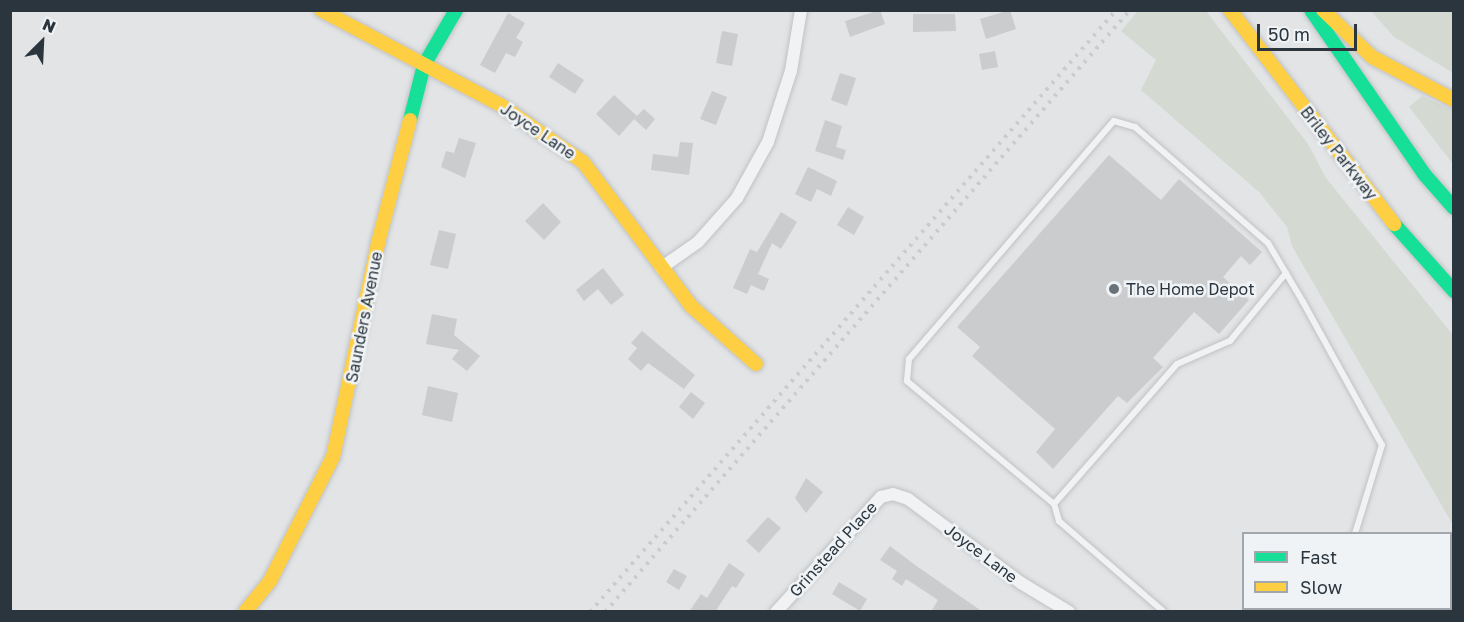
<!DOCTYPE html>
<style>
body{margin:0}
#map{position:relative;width:1464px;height:622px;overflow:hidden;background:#e2e4e6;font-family:"Golos Text",sans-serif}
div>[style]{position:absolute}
.green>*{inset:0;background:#d4dad2}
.building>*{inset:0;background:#caccce}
.roads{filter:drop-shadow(0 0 2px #c0c2c4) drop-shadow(0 0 2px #c0c2c4)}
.lane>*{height:6px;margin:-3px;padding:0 3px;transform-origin:3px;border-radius:3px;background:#f1f2f3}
.street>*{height:12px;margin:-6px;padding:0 6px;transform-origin:6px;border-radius:6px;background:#f1f2f3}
.fast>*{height:14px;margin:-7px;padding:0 7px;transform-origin:7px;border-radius:7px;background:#16e098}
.slow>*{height:14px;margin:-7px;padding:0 7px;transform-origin:7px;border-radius:7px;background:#ffcf43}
.rail>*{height:4px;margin-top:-2px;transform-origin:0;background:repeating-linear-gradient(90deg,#caccce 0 3px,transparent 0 9px)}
.dots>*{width:16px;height:16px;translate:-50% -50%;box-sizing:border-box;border:3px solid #f0f3f5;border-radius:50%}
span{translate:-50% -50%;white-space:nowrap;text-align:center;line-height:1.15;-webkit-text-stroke:5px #f0f3f5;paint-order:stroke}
.street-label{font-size:16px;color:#2a353e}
.poi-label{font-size:16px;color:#2a353e}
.left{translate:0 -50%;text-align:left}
.frame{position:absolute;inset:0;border:12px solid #2a353e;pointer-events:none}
.legend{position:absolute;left:1242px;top:532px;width:210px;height:78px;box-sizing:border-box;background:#f0f3f5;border:2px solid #a1a7ac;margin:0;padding:8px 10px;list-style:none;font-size:18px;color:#2a353e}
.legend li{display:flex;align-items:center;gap:12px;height:30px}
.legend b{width:30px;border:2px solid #a1a7ac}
.north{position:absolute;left:12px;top:12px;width:60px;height:60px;-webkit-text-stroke:4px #f0f3f5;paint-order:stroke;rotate:24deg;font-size:16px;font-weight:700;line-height:24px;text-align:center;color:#2a353e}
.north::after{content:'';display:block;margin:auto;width:21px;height:27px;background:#2a353e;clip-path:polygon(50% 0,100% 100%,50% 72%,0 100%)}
.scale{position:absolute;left:1257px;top:24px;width:100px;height:27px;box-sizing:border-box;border:3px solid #2a353e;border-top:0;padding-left:8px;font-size:18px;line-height:21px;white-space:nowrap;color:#2a353e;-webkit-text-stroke:4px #f0f3f5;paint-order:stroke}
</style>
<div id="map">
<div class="green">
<div style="clip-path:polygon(1138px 11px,1206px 11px,1308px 144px,1326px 178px,1453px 335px,1453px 525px,1292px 246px,1287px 227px,1259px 192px,1141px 90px,1156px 60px,1121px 31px)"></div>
<div style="clip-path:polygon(1371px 11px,1453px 11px,1453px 73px,1394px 37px)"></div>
<div style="clip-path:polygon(1422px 96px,1453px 110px,1453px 164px,1409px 107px)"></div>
</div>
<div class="building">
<div style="clip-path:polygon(880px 10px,885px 24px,850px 37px,845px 21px)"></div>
<div style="clip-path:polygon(1010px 10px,1016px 29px,986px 39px,980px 19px)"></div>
<div style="clip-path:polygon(508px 13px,525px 23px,516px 38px,523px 42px,515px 57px,506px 53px,495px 73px,480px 65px)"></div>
<div style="clip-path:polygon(913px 14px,955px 14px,956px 31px,913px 32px)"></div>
<div style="clip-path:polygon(722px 31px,738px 34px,732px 66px,716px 63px)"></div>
<div style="clip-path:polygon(995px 51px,998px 67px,982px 70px,979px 54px)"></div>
<div style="clip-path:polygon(558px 63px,584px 80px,575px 94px,549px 77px)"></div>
<div style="clip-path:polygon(840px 73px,856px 78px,847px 106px,831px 100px)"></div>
<div style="clip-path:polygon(712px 91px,727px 97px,716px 125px,700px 119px)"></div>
<div style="clip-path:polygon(614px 95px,637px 116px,619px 136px,596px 114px)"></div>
<div style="clip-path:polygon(644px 109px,655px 119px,646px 130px,634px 119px)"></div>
<div style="clip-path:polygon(825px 120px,842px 126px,836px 147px,846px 150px,843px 160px,815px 151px)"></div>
<div style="clip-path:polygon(459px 138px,476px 143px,465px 178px,441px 167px,446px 151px,454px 153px)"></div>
<div style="clip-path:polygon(680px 142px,693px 143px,689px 175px,651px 170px,653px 154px,678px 157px)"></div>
<div style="clip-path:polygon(1109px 155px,1161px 200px,1179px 179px,1262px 252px,1250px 265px,1241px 256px,1223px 277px,1249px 300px,1219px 334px,1194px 312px,1153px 358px,1163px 367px,1127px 403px,1118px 396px,1053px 469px,1036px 452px,1055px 429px,972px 356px,980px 347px,957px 327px)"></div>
<div style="clip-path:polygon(808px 167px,837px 181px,831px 196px,817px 189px,811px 202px,795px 194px)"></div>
<div style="clip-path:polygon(543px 203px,561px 222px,544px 240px,525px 221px)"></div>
<div style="clip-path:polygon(848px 207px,864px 217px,854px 235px,837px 225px)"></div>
<div style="clip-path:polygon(781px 212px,797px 222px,781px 249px,772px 243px,758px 274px,769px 279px,764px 291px,751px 285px,747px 294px,733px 288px,750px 249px,757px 252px)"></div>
<div style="clip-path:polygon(439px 230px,456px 234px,448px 269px,430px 265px)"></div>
<div style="clip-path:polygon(603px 268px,624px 295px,611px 305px,598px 289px,584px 301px,576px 290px)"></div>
<div style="clip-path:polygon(432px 314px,457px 319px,454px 335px,480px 356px,467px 371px,452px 359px,459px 350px,426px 344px)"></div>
<div style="clip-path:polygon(642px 331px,695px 375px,684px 389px,648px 363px,641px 371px,628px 359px,637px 348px,631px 343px)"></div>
<div style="clip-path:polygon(428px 386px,458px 393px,452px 422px,422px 415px)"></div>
<div style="clip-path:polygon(691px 392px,705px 403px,693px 419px,679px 407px)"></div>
<div style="clip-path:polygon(806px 478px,823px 492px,806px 513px,795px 498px)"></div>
<div style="clip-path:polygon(768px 517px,781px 528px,759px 553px,746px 541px)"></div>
<div style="clip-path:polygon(890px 546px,915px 565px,983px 612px,931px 612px,938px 600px,906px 579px,902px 586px,892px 579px,897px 571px,880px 560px)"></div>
<div style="clip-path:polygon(729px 563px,745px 574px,736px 588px,732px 586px,715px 612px,689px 612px,701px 594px,707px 598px)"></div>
<div style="clip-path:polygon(674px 569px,687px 576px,679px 590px,666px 582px)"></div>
<div style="clip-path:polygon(839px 582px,867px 599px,860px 611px,832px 594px)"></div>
</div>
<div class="roads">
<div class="lane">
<div style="left:1054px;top:504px;width:186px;rotate:-48.7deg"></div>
<div style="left:1177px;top:364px;width:58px;rotate:-23.5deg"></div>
<div style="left:1230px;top:341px;width:88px;rotate:-50.5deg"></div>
<div style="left:1396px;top:608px;width:7px;rotate:34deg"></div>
<div style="left:1164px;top:612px;width:139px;rotate:-139.1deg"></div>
<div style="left:1059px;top:521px;width:18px;rotate:-106deg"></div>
<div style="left:1054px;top:504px;width:192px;rotate:-140.1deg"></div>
<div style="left:907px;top:381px;width:22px;rotate:-85deg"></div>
<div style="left:909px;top:359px;width:314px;rotate:-49.3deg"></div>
<div style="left:1114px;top:121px;width:22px;rotate:16deg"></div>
<div style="left:1135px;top:127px;width:176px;rotate:41.1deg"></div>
<div style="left:1268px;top:243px;width:69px;rotate:59.3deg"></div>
<div style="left:1303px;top:302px;width:163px;rotate:61.1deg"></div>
<div style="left:1382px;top:445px;width:93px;rotate:106.9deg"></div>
<div style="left:1328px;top:612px;width:4px;rotate:-76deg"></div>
<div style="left:1363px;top:612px;width:4px;rotate:-76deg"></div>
</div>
<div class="street">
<div style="left:661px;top:268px;width:45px;rotate:-35.1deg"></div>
<div style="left:698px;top:242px;width:59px;rotate:-48.4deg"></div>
<div style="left:737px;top:198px;width:64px;rotate:-61deg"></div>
<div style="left:768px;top:142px;width:75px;rotate:-72.1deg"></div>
<div style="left:791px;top:71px;width:62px;rotate:-80.7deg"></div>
<div style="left:776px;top:612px;width:156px;rotate:-47.6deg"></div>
<div style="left:881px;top:497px;width:12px;rotate:-14deg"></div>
<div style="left:893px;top:494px;width:16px;rotate:18deg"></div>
<div style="left:908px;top:499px;width:141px;rotate:36.6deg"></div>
<div style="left:1021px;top:583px;width:56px;rotate:31.1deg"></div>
</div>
<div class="fast">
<div style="left:1311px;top:10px;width:199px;rotate:55.4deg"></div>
<div style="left:1424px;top:174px;width:45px;rotate:48.6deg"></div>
<div style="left:410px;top:120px;width:57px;rotate:-75.7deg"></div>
<div style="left:424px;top:65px;width:64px;rotate:-59.8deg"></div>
<div style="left:1394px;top:224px;width:90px;rotate:48.2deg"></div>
</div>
<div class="slow">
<div style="left:321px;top:10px;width:205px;rotate:27.9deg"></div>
<div style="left:502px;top:106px;width:98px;rotate:34.7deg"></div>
<div style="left:583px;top:162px;width:180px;rotate:53.1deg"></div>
<div style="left:691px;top:306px;width:87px;rotate:41.7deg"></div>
<div style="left:1230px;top:10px;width:270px;rotate:52.5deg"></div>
<div style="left:1323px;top:10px;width:68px;rotate:43.8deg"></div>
<div style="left:1372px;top:57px;width:93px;rotate:27.7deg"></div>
<div style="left:245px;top:612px;width:40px;rotate:-51deg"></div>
<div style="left:270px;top:581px;width:139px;rotate:-63.1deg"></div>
<div style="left:333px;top:457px;width:219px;rotate:-78.1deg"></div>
<div style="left:378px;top:243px;width:127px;rotate:-75.4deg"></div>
</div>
</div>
<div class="rail">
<div style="left:590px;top:612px;width:799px;rotate:-48.85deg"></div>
<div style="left:605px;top:612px;width:799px;rotate:-48.91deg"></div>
</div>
<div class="dots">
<div style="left:1114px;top:289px;background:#6a7279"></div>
</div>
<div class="street-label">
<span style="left:538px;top:131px;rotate:34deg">Joyce Lane</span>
<span style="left:1339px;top:153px;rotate:52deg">Briley Parkway</span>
<span style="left:364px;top:317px;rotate:-79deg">Saunders Avenue</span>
<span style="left:833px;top:549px;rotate:-48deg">Grinstead Place</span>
<span style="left:981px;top:553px;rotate:37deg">Joyce Lane</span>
</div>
<div class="poi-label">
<span class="left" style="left:1126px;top:289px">The Home Depot</span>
</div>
<div class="frame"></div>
<ul class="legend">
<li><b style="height:8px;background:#16e098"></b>Fast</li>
<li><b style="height:8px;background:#ffcf43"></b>Slow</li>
</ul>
<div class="north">N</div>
<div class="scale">50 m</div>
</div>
